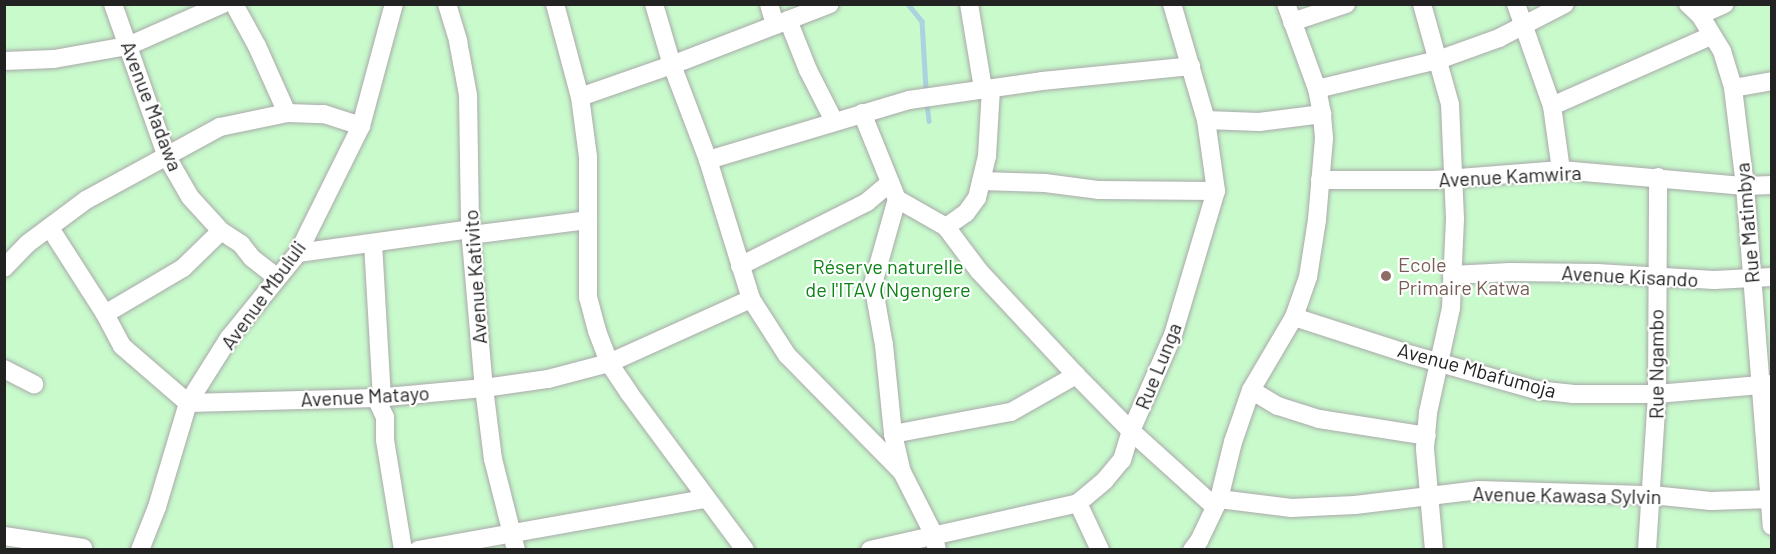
<!DOCTYPE html>
<meta charset="utf-8">
<style>
body{margin:0}
#map{position:relative;width:1776px;height:554px;overflow:hidden;background:#f2efe9;font-family:Barlow,sans-serif}
div>[style]{position:absolute}
.park>*{inset:0;background:#c8facc}
.stream>*{height:4.5px;margin:-2.25px;padding:0 2.25px;transform-origin:2.25px;border-radius:2.25px;background:#aad3df}
.roads{filter:drop-shadow(0 0 2px #a9a9a9) drop-shadow(0 0 2px #a9a9a9)}
.minor>*{height:18px;margin:-9px;padding:0 9px;transform-origin:9px;border-radius:9px;background:#fff}
.dots>*{width:16px;height:16px;translate:-50% -50%;box-sizing:border-box;border:3px solid #fff;border-radius:50%}
span{translate:-50% -50%;white-space:nowrap;text-align:center;line-height:1.15;-webkit-text-stroke:4.5px #fff;paint-order:stroke}
.street-label{font-size:20px;color:#222}
.education-label{font-size:20px;color:#785e54}
.left{translate:0 -50%;text-align:left}
.park-label{font-size:20px;color:#0c8416}
.frame{position:absolute;inset:0;border:6px solid #222;pointer-events:none}
</style>
<div id="map">
<div class="park">
<div style="clip-path:polygon(5px 5px,1771px 5px,1771px 549px,5px 549px)"></div>
</div>
<div class="stream">
<div style="left:908px;top:4px;width:22px;rotate:51deg"></div>
<div style="left:922px;top:21px;width:68px;rotate:86.6deg"></div>
<div style="left:927px;top:104px;width:17px;rotate:83deg"></div>
</div>
<div class="roads">
<div class="minor">
<div style="left:113px;top:4px;width:162px;rotate:70.6deg"></div>
<div style="left:167px;top:157px;width:46px;rotate:60.1deg"></div>
<div style="left:190px;top:197px;width:46px;rotate:47.6deg"></div>
<div style="left:221px;top:231px;width:24px;rotate:33deg"></div>
<div style="left:241px;top:244px;width:18px;rotate:52deg"></div>
<div style="left:252px;top:258px;width:31px;rotate:38deg"></div>
<div style="left:234px;top:4px;width:48px;rotate:61.3deg"></div>
<div style="left:257px;top:46px;width:73px;rotate:65.9deg"></div>
<div style="left:447px;top:4px;width:39px;rotate:73deg"></div>
<div style="left:458px;top:41px;width:55px;rotate:79.5deg"></div>
<div style="left:468px;top:95px;width:134px;rotate:89.1deg"></div>
<div style="left:470px;top:229px;width:160px;rotate:85deg"></div>
<div style="left:484px;top:388px;width:72px;rotate:82.8deg"></div>
<div style="left:493px;top:459px;width:94px;rotate:75.8deg"></div>
<div style="left:555px;top:4px;width:96px;rotate:75deg"></div>
<div style="left:580px;top:97px;width:61px;rotate:82.4deg"></div>
<div style="left:588px;top:157px;width:140px;rotate:90deg"></div>
<div style="left:588px;top:297px;width:35px;rotate:75deg"></div>
<div style="left:597px;top:331px;width:34px;rotate:69deg"></div>
<div style="left:609px;top:363px;width:36px;rotate:56deg"></div>
<div style="left:629px;top:393px;width:195px;rotate:53.5deg"></div>
<div style="left:654px;top:4px;width:64px;rotate:73.6deg"></div>
<div style="left:672px;top:65px;width:102px;rotate:69.2deg"></div>
<div style="left:708px;top:160px;width:145px;rotate:72.8deg"></div>
<div style="left:751px;top:299px;width:67px;rotate:57.3deg"></div>
<div style="left:787px;top:355px;width:164px;rotate:45.5deg"></div>
<div style="left:902px;top:472px;width:68px;rotate:63.1deg"></div>
<div style="left:933px;top:533px;width:17px;rotate:77deg"></div>
<div style="left:769px;top:4px;width:22px;rotate:74deg"></div>
<div style="left:969px;top:4px;width:86px;rotate:80.6deg"></div>
<div style="left:1422px;top:4px;width:104px;rotate:74.4deg"></div>
<div style="left:1450px;top:104px;width:115px;rotate:87.5deg"></div>
<div style="left:1455px;top:219px;width:89px;rotate:92.6deg"></div>
<div style="left:1451px;top:308px;width:107px;rotate:102.4deg"></div>
<div style="left:1428px;top:413px;width:36px;rotate:95deg"></div>
<div style="left:1425px;top:449px;width:101px;rotate:84.9deg"></div>
<div style="left:1516px;top:4px;width:108px;rotate:70.6deg"></div>
<div style="left:1552px;top:106px;width:65px;rotate:82deg"></div>
<div style="left:1688px;top:4px;width:16px;rotate:43deg"></div>
<div style="left:1700px;top:15px;width:42px;rotate:58.6deg"></div>
<div style="left:1722px;top:51px;width:39px;rotate:73deg"></div>
<div style="left:1733px;top:88px;width:99px;rotate:83deg"></div>
<div style="left:1745px;top:186px;width:341px;rotate:85.5deg"></div>
<div style="left:1700px;top:15px;width:27px;rotate:-24deg"></div>
<div style="left:788px;top:20px;width:54px;rotate:68.2deg"></div>
<div style="left:808px;top:70px;width:57px;rotate:63deg"></div>
<div style="left:1292px;top:22px;width:57px;rotate:-18.4deg"></div>
<div style="left:4px;top:61px;width:50px;rotate:-2.3deg"></div>
<div style="left:54px;top:59px;width:75px;rotate:-10deg"></div>
<div style="left:128px;top:46px;width:104px;rotate:-23.9deg"></div>
<div style="left:1733px;top:88px;width:40px;rotate:-10deg"></div>
<div style="left:1317px;top:89px;width:124px;rotate:-13.5deg"></div>
<div style="left:1438px;top:60px;width:65px;rotate:-19.8deg"></div>
<div style="left:1499px;top:38px;width:74px;rotate:-27.3deg"></div>
<div style="left:580px;top:97px;width:97px;rotate:-19.2deg"></div>
<div style="left:672px;top:65px;width:169px;rotate:-21.1deg"></div>
<div style="left:1552px;top:106px;width:174px;rotate:-23.8deg"></div>
<div style="left:862px;top:113px;width:93px;rotate:67.9deg"></div>
<div style="left:897px;top:199px;width:88px;rotate:105.8deg"></div>
<div style="left:873px;top:284px;width:62px;rotate:79.8deg"></div>
<div style="left:884px;top:345px;width:89px;rotate:84.2deg"></div>
<div style="left:893px;top:434px;width:37px;rotate:77deg"></div>
<div style="left:1206px;top:120px;width:53px;rotate:2.2deg"></div>
<div style="left:1259px;top:122px;width:64px;rotate:-7.2deg"></div>
<div style="left:708px;top:160px;width:210px;rotate:-16.6deg"></div>
<div style="left:909px;top:100px;width:134px;rotate:-8.1deg"></div>
<div style="left:1042px;top:81px;width:150px;rotate:-5.7deg"></div>
<div style="left:1320px;top:180px;width:114px"></div>
<div style="left:1434px;top:180px;width:127px;rotate:-4.5deg"></div>
<div style="left:1561px;top:170px;width:185px;rotate:5deg"></div>
<div style="left:1745px;top:186px;width:27px;rotate:-2deg"></div>
<div style="left:981px;top:181px;width:64px;rotate:1.8deg"></div>
<div style="left:1045px;top:183px;width:53px;rotate:7.5deg"></div>
<div style="left:1098px;top:190px;width:118px;rotate:0.5deg"></div>
<div style="left:897px;top:199px;width:56px;rotate:29.7deg"></div>
<div style="left:946px;top:227px;width:55px;rotate:53.1deg"></div>
<div style="left:979px;top:271px;width:142px;rotate:47deg"></div>
<div style="left:1076px;top:375px;width:78px;rotate:45.5deg"></div>
<div style="left:1131px;top:431px;width:113px;rotate:42.1deg"></div>
<div style="left:946px;top:227px;width:24px;rotate:-35deg"></div>
<div style="left:966px;top:213px;width:19px;rotate:-54deg"></div>
<div style="left:977px;top:198px;width:43px;rotate:-76.6deg"></div>
<div style="left:987px;top:156px;width:67px;rotate:-86.6deg"></div>
<div style="left:50px;top:228px;width:102px;rotate:57.4deg"></div>
<div style="left:105px;top:314px;width:36px;rotate:62deg"></div>
<div style="left:122px;top:346px;width:87px;rotate:40.8deg"></div>
<div style="left:188px;top:403px;width:188px;rotate:-1.5deg"></div>
<div style="left:376px;top:398px;width:108px;rotate:-5.3deg"></div>
<div style="left:484px;top:388px;width:65px;rotate:-8deg"></div>
<div style="left:548px;top:379px;width:63px;rotate:-14.7deg"></div>
<div style="left:609px;top:363px;width:156px;rotate:-24.3deg"></div>
<div style="left:471px;top:235px;width:118px;rotate:-7.3deg"></div>
<div style="left:373px;top:243px;width:154px;rotate:86.7deg"></div>
<div style="left:298px;top:253px;width:174px;rotate:-7.9deg"></div>
<div style="left:740px;top:266px;width:142px;rotate:-26.7deg"></div>
<div style="left:867px;top:202px;width:30px;rotate:-40deg"></div>
<div style="left:4px;top:268px;width:33px;rotate:-46deg"></div>
<div style="left:27px;top:244px;width:74px;rotate:-36.7deg"></div>
<div style="left:86px;top:200px;width:153px;rotate:-28.6deg"></div>
<div style="left:220px;top:127px;width:68px;rotate:-11.8deg"></div>
<div style="left:287px;top:113px;width:37px;rotate:2deg"></div>
<div style="left:324px;top:114px;width:39px;rotate:18deg"></div>
<div style="left:1452px;top:275px;width:58px;rotate:-3deg"></div>
<div style="left:1510px;top:272px;width:87px;rotate:0.7deg"></div>
<div style="left:1597px;top:273px;width:117px;rotate:3.4deg"></div>
<div style="left:1714px;top:280px;width:58px;rotate:-3deg"></div>
<div style="left:105px;top:314px;width:91px;rotate:-30.5deg"></div>
<div style="left:183px;top:268px;width:53px;rotate:-44.2deg"></div>
<div style="left:1294px;top:317px;width:124px;rotate:17.9deg"></div>
<div style="left:1412px;top:355px;width:129px;rotate:15.8deg"></div>
<div style="left:1536px;top:390px;width:36px;rotate:6deg"></div>
<div style="left:1572px;top:394px;width:85px"></div>
<div style="left:1657px;top:394px;width:115px;rotate:-5deg"></div>
<div style="left:4px;top:369px;width:34px;rotate:27deg"></div>
<div style="left:1251px;top:390px;width:31px;rotate:31deg"></div>
<div style="left:1278px;top:406px;width:43px;rotate:17.6deg"></div>
<div style="left:1319px;top:419px;width:109px;rotate:8.9deg"></div>
<div style="left:376px;top:398px;width:21px;rotate:65deg"></div>
<div style="left:385px;top:417px;width:23px;rotate:90deg"></div>
<div style="left:385px;top:440px;width:111px;rotate:80.7deg"></div>
<div style="left:893px;top:434px;width:120px;rotate:-10.6deg"></div>
<div style="left:1011px;top:412px;width:75px;rotate:-29.6deg"></div>
<div style="left:1219px;top:499px;width:73px;rotate:7.1deg"></div>
<div style="left:1291px;top:508px;width:64px;rotate:-2.7deg"></div>
<div style="left:1355px;top:505px;width:125px;rotate:-6.9deg"></div>
<div style="left:1479px;top:490px;width:173px;rotate:1.7deg"></div>
<div style="left:1652px;top:495px;width:59px;rotate:5.8deg"></div>
<div style="left:1711px;top:501px;width:61px;rotate:-1.9deg"></div>
<div style="left:1078px;top:503px;width:52px;rotate:64.9deg"></div>
<div style="left:4px;top:536px;width:80px;rotate:8.6deg"></div>
<div style="left:140px;top:550px;width:46px;rotate:-68.4deg"></div>
<div style="left:157px;top:507px;width:109px;rotate:-73.4deg"></div>
<div style="left:188px;top:403px;width:77px;rotate:-57.8deg"></div>
<div style="left:229px;top:338px;width:109px;rotate:-50.9deg"></div>
<div style="left:298px;top:253px;width:142px;rotate:-63.6deg"></div>
<div style="left:361px;top:126px;width:126px;rotate:-74.9deg"></div>
<div style="left:418px;top:550px;width:291px;rotate:-10.1deg"></div>
<div style="left:870px;top:550px;width:213px;rotate:-12.7deg"></div>
<div style="left:1078px;top:503px;width:35px;rotate:-40deg"></div>
<div style="left:1105px;top:480px;width:26px;rotate:-50deg"></div>
<div style="left:1122px;top:460px;width:30px;rotate:-73deg"></div>
<div style="left:1131px;top:431px;width:105px;rotate:-66.4deg"></div>
<div style="left:1173px;top:335px;width:150px;rotate:-73.4deg"></div>
<div style="left:1216px;top:191px;width:72px;rotate:-98deg"></div>
<div style="left:1206px;top:120px;width:121px;rotate:-106.3deg"></div>
<div style="left:1192px;top:550px;width:11px;rotate:-52deg"></div>
<div style="left:1199px;top:541px;width:47px;rotate:-64.5deg"></div>
<div style="left:1219px;top:499px;width:59px;rotate:-76.2deg"></div>
<div style="left:1233px;top:442px;width:55px;rotate:-70.9deg"></div>
<div style="left:1251px;top:390px;width:85px;rotate:-59.5deg"></div>
<div style="left:1294px;top:317px;width:42px;rotate:-70.7deg"></div>
<div style="left:1308px;top:277px;width:58px;rotate:-81deg"></div>
<div style="left:1317px;top:220px;width:82px;rotate:-85.1deg"></div>
<div style="left:1324px;top:138px;width:24px;rotate:-95deg"></div>
<div style="left:1322px;top:114px;width:25px;rotate:-101deg"></div>
<div style="left:1317px;top:89px;width:90px;rotate:-110deg"></div>
<div style="left:1647px;top:550px;width:156px;rotate:-86.3deg"></div>
<div style="left:1657px;top:394px;width:217px;rotate:-89.7deg"></div>
</div>
</div>
<div class="dots">
<div style="left:1386px;top:276px;background:#8d6e63"></div>
</div>
<div class="street-label">
<span style="left:152px;top:106px;rotate:69deg">Avenue Madawa</span>
<span style="left:1510px;top:176px;rotate:-3deg">Avenue Kamwira</span>
<span style="left:1747px;top:223px;rotate:-95deg">Rue Matimbya</span>
<span style="left:1630px;top:276px;rotate:3deg">Avenue Kisando</span>
<span style="left:475px;top:277px;rotate:-94deg">Avenue Kativito</span>
<span style="left:263px;top:295px;rotate:-54deg">Avenue Mbululi</span>
<span style="left:1656px;top:364px;rotate:-90deg">Rue Ngambo</span>
<span style="left:1158px;top:366px;rotate:-68deg">Rue Lunga</span>
<span style="left:1477px;top:370px;rotate:15deg">Avenue Mbafumoja</span>
<span style="left:365px;top:396px;rotate:-3deg">Avenue Matayo</span>
<span style="left:1567px;top:495px;rotate:1deg">Avenue Kawasa Sylvin</span>
</div>
<div class="education-label">
<span class="left" style="left:1398px;top:276px">Ecole<br>Primaire Katwa</span>
</div>
<div class="park-label">
<span style="left:888px;top:278px">Réserve naturelle<br>de l'ITAV (Ngengere</span>
</div>
<div class="frame"></div>
</div>
